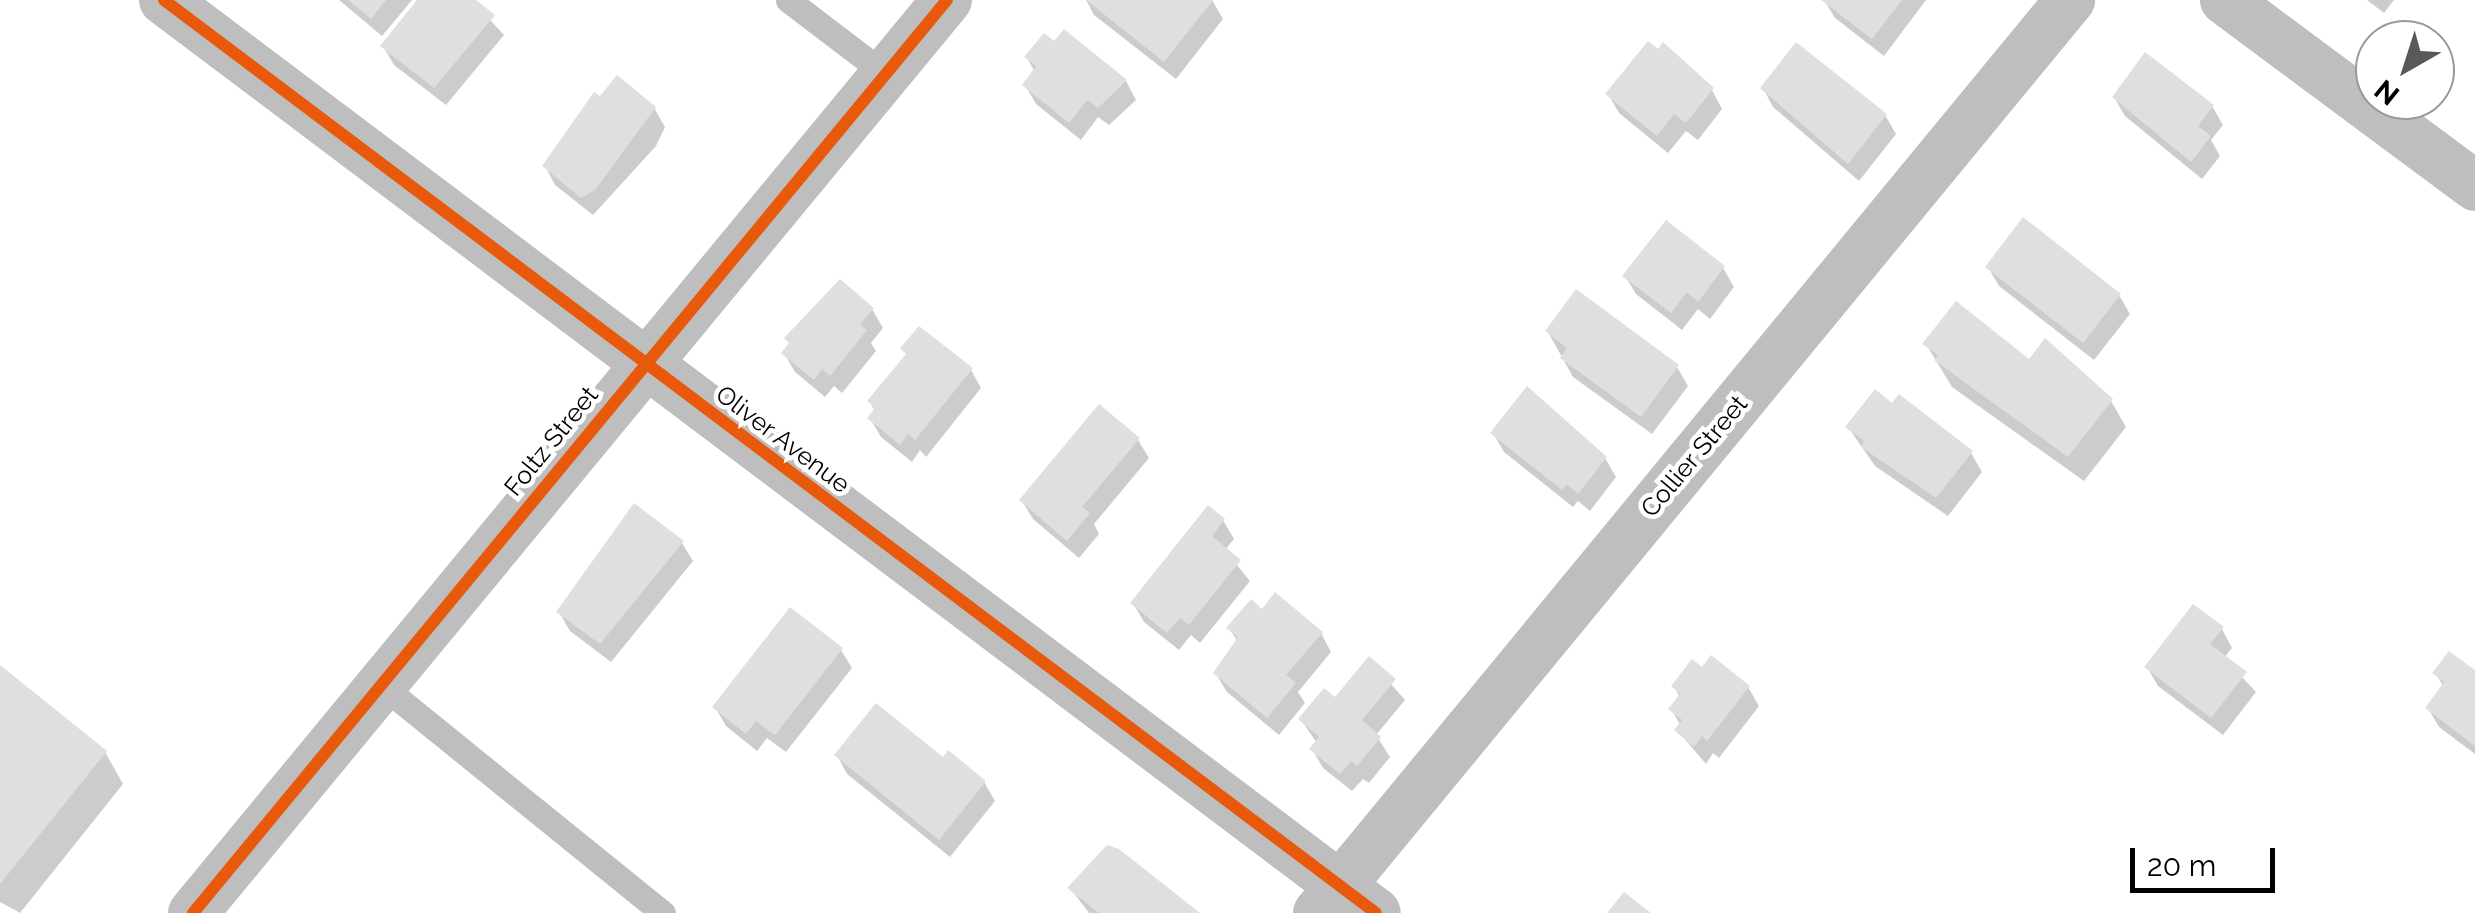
<!DOCTYPE html>
<style>
body{margin:0}
#map{position:relative;width:2475px;height:913px;overflow:hidden;background:#fff;font-family:Raleway,sans-serif}
div>[style]{position:absolute}
.shadow>*{inset:0;background:#0003}
.building>*{inset:0;background:#dfdfdf}
.service>*{height:25px;margin:-12.5px;padding:0 12.5px;transform-origin:12.5px;border-radius:12.5px;background:#bebebe}
.minor>*{height:50px;margin:-25px;padding:0 25px;transform-origin:25px;border-radius:25px;background:#bebebe}
.cycleway>*{height:12px;margin:-6px;padding:0 6px;transform-origin:6px;border-radius:6px;background:#e8590c}
span{translate:-50% -50%;white-space:nowrap;text-align:center;line-height:1.15;-webkit-text-stroke:9px #fff;paint-order:stroke}
.street-label{font-size:25px;color:#000}
.north{position:absolute;left:2355px;top:20px;width:100px;height:100px;box-sizing:border-box;background:#fff;border:2px solid #999;border-radius:50%;rotate:219deg;font-size:28px;font-weight:700;line-height:40px;text-align:center;color:#000}
.north::after{content:'';display:block;margin:auto;width:35px;height:45px;background:#595959;clip-path:polygon(50% 0,100% 100%,50% 72%,0 100%)}
.scale{position:absolute;left:2130px;top:848px;width:145px;height:45px;box-sizing:border-box;border:5px solid #000;border-top:0;padding-left:12px;font-size:30px;line-height:35px;white-space:nowrap;color:#000;-webkit-text-stroke:8px #fff;paint-order:stroke}
</style>
<div id="map">
<div class="shadow">
<div style="clip-path:polygon(339px 0,412px 0,382px 36px)"></div>
<div style="clip-path:polygon(420px 0,472px 0,504px 35px,446px 105px,394px 65px,383px 46px)"></div>
<div style="clip-path:polygon(1086px 0,1212px 0,1223px 19px,1176px 79px,1094px 15px)"></div>
<div style="clip-path:polygon(1824px 0,1926px 0,1884px 56px,1835px 18px)"></div>
<div style="clip-path:polygon(2367px 0,2394px 0,2384px 13px)"></div>
<div style="clip-path:polygon(1027px 58px,1126px 81px,1136px 100px,1109px 125px,1098px 117px,1081px 140px,1036px 104px,1025px 85px,1035px 72px)"></div>
<div style="clip-path:polygon(1763px 88px,1885px 115px,1896px 134px,1859px 181px,1773px 107px)"></div>
<div style="clip-path:polygon(1712px 90px,1722px 109px,1698px 140px,1686px 131px,1668px 153px,1619px 113px,1608px 94px)"></div>
<div style="clip-path:polygon(2114px 97px,2212px 106px,2223px 125px,2211px 140px,2220px 156px,2202px 179px,2125px 116px)"></div>
<div style="clip-path:polygon(654px 108px,665px 127px,656px 146px,593px 215px,555px 185px,545px 166px)"></div>
<div style="clip-path:polygon(1988px 267px,2119px 295px,2130px 314px,2094px 360px,1999px 286px)"></div>
<div style="clip-path:polygon(1723px 268px,1734px 287px,1710px 319px,1698px 309px,1682px 330px,1636px 294px,1625px 276px)"></div>
<div style="clip-path:polygon(872px 309px,883px 328px,871px 343px,876px 351px,842px 393px,834px 386px,825px 397px,795px 372px,784px 353px,791px 345px)"></div>
<div style="clip-path:polygon(1548px 332px,1677px 367px,1688px 386px,1652px 434px,1573px 377px)"></div>
<div style="clip-path:polygon(1926px 344px,2030px 362px,2111px 401px,2126px 427px,2084px 481px,1952px 387px)"></div>
<div style="clip-path:polygon(907px 356px,971px 370px,981px 388px,926px 457px,920px 450px,912px 462px,881px 437px,870px 418px,875px 411px,870px 402px)"></div>
<div style="clip-path:polygon(1848px 427px,1971px 453px,1982px 472px,1948px 516px,1875px 466px)"></div>
<div style="clip-path:polygon(1493px 433px,1605px 458px,1616px 477px,1590px 511px,1578px 501px,1573px 507px,1504px 452px)"></div>
<div style="clip-path:polygon(1138px 440px,1149px 458px,1094px 524px,1099px 534px,1079px 558px,1033px 519px,1022px 501px)"></div>
<div style="clip-path:polygon(1223px 520px,1234px 539px,1225px 550px,1250px 581px,1200px 643px,1191px 635px,1179px 650px,1144px 622px,1133px 603px)"></div>
<div style="clip-path:polygon(682px 543px,693px 561px,611px 662px,570px 631px,559px 612px)"></div>
<div style="clip-path:polygon(1262px 612px,1321px 633px,1331px 652px,1298px 692px,1305px 703px,1279px 735px,1227px 692px,1216px 674px,1238px 642px,1229px 628px)"></div>
<div style="clip-path:polygon(2222px 629px,2232px 648px,2224px 658px,2256px 692px,2223px 735px,2158px 686px,2147px 667px)"></div>
<div style="clip-path:polygon(841px 650px,852px 668px,786px 752px,767px 738px,757px 751px,726px 726px,715px 707px)"></div>
<div style="clip-path:polygon(1369px 659px,1405px 700px,1376px 735px,1390px 757px,1369px 783px,1363px 779px,1352px 791px,1323px 768px,1312px 749px,1317px 743px,1301px 720px,1336px 701px)"></div>
<div style="clip-path:polygon(0 669px,105px 752px,123px 784px,20px 913px,0 902px)"></div>
<div style="clip-path:polygon(2435px 673px,2475px 673px,2475px 754px,2439px 727px,2428px 708px,2444px 687px)"></div>
<div style="clip-path:polygon(1674px 686px,1748px 687px,1759px 706px,1719px 758px,1713px 753px,1706px 764px,1677px 730px,1681px 726px,1671px 709px,1680px 698px)"></div>
<div style="clip-path:polygon(837px 755px,943px 760px,984px 782px,995px 801px,950px 857px,847px 774px)"></div>
<div style="clip-path:polygon(1070px 888px,1196px 913px,1089px 913px)"></div>
</div>
<div class="building">
<div style="clip-path:polygon(348px 0,386px 0,371px 19px)"></div>
<div style="clip-path:polygon(417px 0,476px 0,495px 15px,434px 88px,380px 46px)"></div>
<div style="clip-path:polygon(1086px 0,1213px 0,1164px 62px)"></div>
<div style="clip-path:polygon(1821px 0,1902px 0,1872px 39px)"></div>
<div style="clip-path:polygon(1064px 29px,1127px 80px,1098px 108px,1087px 100px,1069px 123px,1022px 85px,1036px 66px,1024px 57px,1044px 33px,1054px 41px)"></div>
<div style="clip-path:polygon(1648px 41px,1658px 49px,1663px 42px,1714px 88px,1686px 123px,1674px 114px,1657px 136px,1605px 94px)"></div>
<div style="clip-path:polygon(1796px 42px,1887px 114px,1848px 164px,1760px 88px)"></div>
<div style="clip-path:polygon(2145px 52px,2214px 105px,2198px 126px,2211px 136px,2191px 162px,2112px 97px)"></div>
<div style="clip-path:polygon(617px 75px,656px 107px,595px 190px,581px 198px,542px 166px,594px 92px,600px 96px)"></div>
<div style="clip-path:polygon(2023px 217px,2121px 294px,2083px 343px,1985px 267px)"></div>
<div style="clip-path:polygon(1666px 220px,1725px 266px,1698px 302px,1687px 292px,1671px 313px,1622px 276px)"></div>
<div style="clip-path:polygon(840px 279px,874px 308px,860px 325px,867px 330px,830px 376px,822px 369px,814px 380px,781px 353px,789px 343px,784px 338px)"></div>
<div style="clip-path:polygon(1576px 289px,1679px 365px,1641px 417px,1560px 358px,1567px 348px,1545px 331px)"></div>
<div style="clip-path:polygon(1956px 301px,2029px 359px,2045px 338px,2113px 399px,2068px 457px,1934px 360px,1938px 355px,1922px 344px)"></div>
<div style="clip-path:polygon(919px 326px,973px 368px,915px 440px,908px 434px,900px 445px,867px 418px,875px 408px,867px 401px,906px 354px,900px 348px)"></div>
<div style="clip-path:polygon(1527px 386px,1607px 457px,1578px 494px,1567px 484px,1562px 490px,1490px 433px)"></div>
<div style="clip-path:polygon(1875px 389px,1892px 403px,1899px 394px,1973px 451px,1936px 498px,1861px 447px,1864px 441px,1845px 427px)"></div>
<div style="clip-path:polygon(1099px 404px,1140px 438px,1082px 507px,1090px 513px,1067px 541px,1019px 500px)"></div>
<div style="clip-path:polygon(634px 503px,684px 541px,600px 644px,556px 612px)"></div>
<div style="clip-path:polygon(1208px 505px,1225px 519px,1212px 536px,1241px 560px,1189px 625px,1180px 618px,1167px 633px,1130px 603px)"></div>
<div style="clip-path:polygon(1275px 592px,1323px 632px,1286px 675px,1296px 683px,1267px 718px,1213px 673px,1238px 637px,1226px 628px,1251px 599px,1262px 609px)"></div>
<div style="clip-path:polygon(2193px 604px,2224px 627px,2210px 644px,2247px 672px,2211px 718px,2144px 667px)"></div>
<div style="clip-path:polygon(790px 607px,843px 648px,775px 735px,756px 721px,746px 734px,712px 707px)"></div>
<div style="clip-path:polygon(2449px 651px,2475px 670px,2475px 746px,2425px 708px,2444px 682px,2432px 673px)"></div>
<div style="clip-path:polygon(1711px 655px,1750px 686px,1707px 741px,1702px 736px,1694px 747px,1674px 730px,1682px 720px,1668px 709px,1680px 694px,1671px 686px,1692px 659px,1702px 667px)"></div>
<div style="clip-path:polygon(1369px 656px,1396px 679px,1362px 720px,1381px 737px,1357px 766px,1352px 761px,1340px 774px,1309px 749px,1319px 737px,1298px 719px,1324px 688px,1335px 697px)"></div>
<div style="clip-path:polygon(0 665px,107px 751px,0 884px)"></div>
<div style="clip-path:polygon(876px 703px,943px 757px,948px 750px,986px 781px,939px 840px,834px 755px)"></div>
<div style="clip-path:polygon(1107px 845px,1119px 849px,1200px 913px,1099px 913px,1067px 888px)"></div>
<div style="clip-path:polygon(1624px 892px,1651px 913px,1607px 913px)"></div>
</div>
<div class="service">
<div style="left:788px;top:0;width:122px;rotate:37.3deg"></div>
<div style="left:380px;top:684px;width:364px;rotate:39deg"></div>
</div>
<div class="minor">
<div style="left:164px;top:0;width:1517px;rotate:36.99deg"></div>
<div style="left:2225px;top:0;width:312px;rotate:36.6deg"></div>
<div style="left:193px;top:913px;width:1184px;rotate:-50.45deg"></div>
<div style="left:1318px;top:913px;width:1183px;rotate:-50.52deg"></div>
</div>
<div class="cycleway">
<div style="left:164px;top:0;width:1517px;rotate:36.99deg"></div>
<div style="left:193px;top:913px;width:1184px;rotate:-50.45deg"></div>
</div>
<div class="street-label">
<span style="left:783px;top:439px;rotate:37deg">Oliver Avenue</span>
<span style="left:551px;top:441px;rotate:-51deg">Foltz Street</span>
<span style="left:1694px;top:456px;rotate:-50deg">Collier Street</span>
</div>
<div class="north">N</div>
<div class="scale">20 m</div>
</div>
